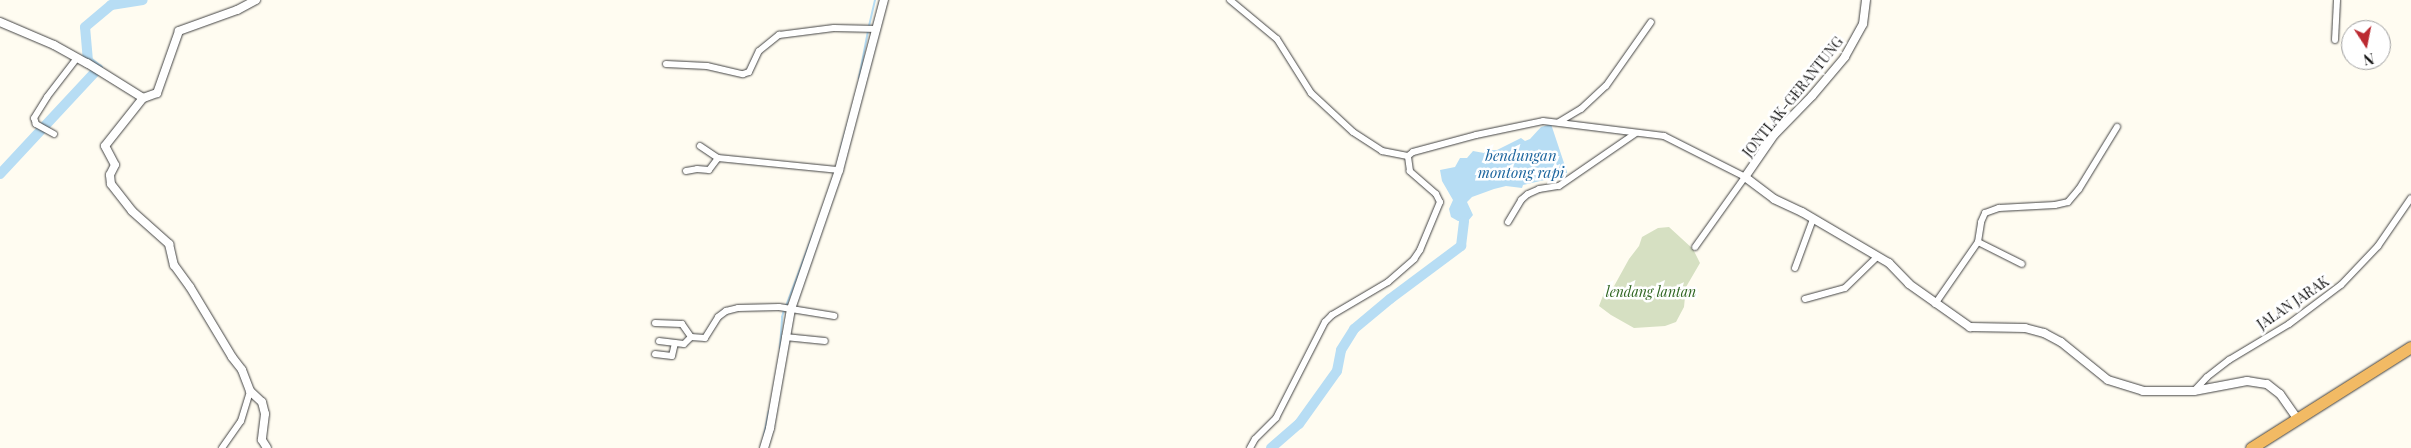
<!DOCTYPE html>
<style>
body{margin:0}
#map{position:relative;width:2411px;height:448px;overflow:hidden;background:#fffcf1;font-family:"Playfair Display",serif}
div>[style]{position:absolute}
.cemetery>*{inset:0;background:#d6e0c2}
.water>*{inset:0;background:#b7ddf4}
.stream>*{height:2px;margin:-1px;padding:0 1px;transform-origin:1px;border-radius:1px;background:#b7ddf4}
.river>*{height:10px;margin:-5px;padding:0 5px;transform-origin:5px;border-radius:5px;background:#b7ddf4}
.roads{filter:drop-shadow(0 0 1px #424242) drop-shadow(0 0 1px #424242)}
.minor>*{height:6px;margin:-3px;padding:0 3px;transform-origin:3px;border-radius:3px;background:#fff}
.tertiary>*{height:8px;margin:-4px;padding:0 4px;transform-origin:4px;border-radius:4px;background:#fff}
.trunk>*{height:11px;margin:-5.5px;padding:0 5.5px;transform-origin:5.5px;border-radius:5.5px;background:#f2ba64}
span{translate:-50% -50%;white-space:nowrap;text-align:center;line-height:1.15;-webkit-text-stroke:5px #fff;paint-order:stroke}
.street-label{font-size:14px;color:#0f0f0f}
.park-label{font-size:14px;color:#2e6520;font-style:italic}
.water-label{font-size:15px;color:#1b649d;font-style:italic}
.north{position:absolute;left:2341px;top:20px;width:50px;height:50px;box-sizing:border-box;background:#fff;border:1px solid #9f9f9f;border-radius:50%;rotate:169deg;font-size:14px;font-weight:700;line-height:20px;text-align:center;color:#0f0f0f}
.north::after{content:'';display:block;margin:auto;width:18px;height:22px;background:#bb2a31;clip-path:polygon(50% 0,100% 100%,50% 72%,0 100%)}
</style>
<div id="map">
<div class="cemetery">
<div style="clip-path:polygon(1669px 227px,1693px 249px,1700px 263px,1686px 287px,1684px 307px,1676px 322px,1665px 326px,1634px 328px,1611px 315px,1599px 306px,1604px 293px,1613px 288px,1629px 259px,1639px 246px,1642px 237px,1658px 228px)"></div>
</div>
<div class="water">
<div style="clip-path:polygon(1551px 124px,1567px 172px,1566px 178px,1549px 179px,1523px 185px,1522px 188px,1506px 186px,1494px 189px,1472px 197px,1467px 202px,1473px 215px,1468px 221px,1458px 221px,1451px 217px,1449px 209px,1453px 200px,1442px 181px,1440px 170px,1455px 167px,1460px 158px,1467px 158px,1473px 151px,1484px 153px,1486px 150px,1497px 150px,1521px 138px,1525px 141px,1530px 139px,1541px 127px)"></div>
</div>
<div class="stream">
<div style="left:869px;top:26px;width:27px;rotate:-77deg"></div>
<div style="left:859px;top:78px;width:48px;rotate:-79.2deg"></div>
<div style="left:841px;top:148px;width:37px;rotate:-74deg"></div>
<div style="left:786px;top:306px;width:88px;rotate:-69.3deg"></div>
<div style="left:780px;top:348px;width:31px;rotate:-86deg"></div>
<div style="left:782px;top:317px;width:7px;rotate:-74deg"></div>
<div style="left:764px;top:436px;width:25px;rotate:-79deg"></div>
</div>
<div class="river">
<div style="left:0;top:174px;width:144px;rotate:-47deg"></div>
<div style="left:98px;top:69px;width:13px;rotate:-141deg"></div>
<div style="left:88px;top:61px;width:34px;rotate:-95deg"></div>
<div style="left:85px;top:27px;width:34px;rotate:-40deg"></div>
<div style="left:111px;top:5px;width:32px;rotate:-9deg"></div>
<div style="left:1271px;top:448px;width:37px;rotate:-41deg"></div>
<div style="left:1299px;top:424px;width:65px;rotate:-54.4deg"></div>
<div style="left:1337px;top:371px;width:21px;rotate:-79deg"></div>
<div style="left:1341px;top:350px;width:25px;rotate:-58deg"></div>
<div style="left:1354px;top:329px;width:47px;rotate:-39.8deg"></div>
<div style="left:1390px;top:299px;width:89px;rotate:-36.7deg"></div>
<div style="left:1461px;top:246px;width:25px;rotate:-83deg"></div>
</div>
<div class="roads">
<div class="minor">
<div style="left:1230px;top:0;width:61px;rotate:39.7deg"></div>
<div style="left:1277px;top:39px;width:64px;rotate:57.8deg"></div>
<div style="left:1311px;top:93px;width:57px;rotate:42.9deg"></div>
<div style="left:1353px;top:132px;width:35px;rotate:33deg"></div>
<div style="left:1382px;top:151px;width:26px;rotate:11deg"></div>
<div style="left:2335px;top:40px;width:40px;rotate:-87.1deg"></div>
<div style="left:666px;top:64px;width:41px;rotate:2.8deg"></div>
<div style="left:707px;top:66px;width:37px;rotate:13deg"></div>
<div style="left:743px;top:74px;width:6px;rotate:-18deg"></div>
<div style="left:749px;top:72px;width:23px;rotate:-65deg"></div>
<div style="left:759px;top:51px;width:26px;rotate:-39deg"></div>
<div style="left:779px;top:35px;width:55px;rotate:-7.3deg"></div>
<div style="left:834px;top:28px;width:43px;rotate:1.3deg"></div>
<div style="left:1559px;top:122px;width:26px;rotate:-31deg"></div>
<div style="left:1581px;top:109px;width:34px;rotate:-43deg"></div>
<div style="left:1606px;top:86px;width:78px;rotate:-54.9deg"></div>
<div style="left:54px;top:134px;width:21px;rotate:-151deg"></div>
<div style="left:36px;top:124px;width:6px;rotate:-108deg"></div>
<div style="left:34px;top:118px;width:25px;rotate:-58deg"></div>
<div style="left:47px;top:97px;width:49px;rotate:-52.4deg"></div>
<div style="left:700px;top:146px;width:22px;rotate:34deg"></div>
<div style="left:718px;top:158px;width:122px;rotate:5.7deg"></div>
<div style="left:686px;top:171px;width:11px;rotate:-10deg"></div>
<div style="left:697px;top:169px;width:12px;rotate:5deg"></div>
<div style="left:709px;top:170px;width:15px;rotate:-53deg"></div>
<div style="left:1508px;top:222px;width:26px;rotate:-59deg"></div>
<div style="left:1521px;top:200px;width:9px;rotate:-41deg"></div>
<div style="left:1528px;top:194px;width:12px;rotate:-24deg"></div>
<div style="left:1539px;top:189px;width:20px;rotate:-9deg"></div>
<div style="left:1559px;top:186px;width:93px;rotate:-34.5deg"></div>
<div style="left:1978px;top:242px;width:49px;rotate:26.6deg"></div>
<div style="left:1795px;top:268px;width:52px;rotate:-69.8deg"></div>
<div style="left:1805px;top:299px;width:41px;rotate:-15.4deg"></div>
<div style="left:1845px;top:288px;width:45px;rotate:-44.1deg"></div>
<div style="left:1935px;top:304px;width:75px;rotate:-55.3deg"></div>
<div style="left:1978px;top:242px;width:20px;rotate:-81deg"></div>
<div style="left:1981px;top:222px;width:10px;rotate:-66deg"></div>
<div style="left:1985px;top:213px;width:15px;rotate:-20deg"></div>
<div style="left:1999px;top:208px;width:56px;rotate:-3.1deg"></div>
<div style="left:2055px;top:205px;width:13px;rotate:-13deg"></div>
<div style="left:2068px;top:202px;width:17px;rotate:-50deg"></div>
<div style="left:2079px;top:189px;width:73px;rotate:-58.5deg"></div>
<div style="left:655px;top:323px;width:27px;rotate:2deg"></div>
<div style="left:682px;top:324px;width:16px;rotate:55deg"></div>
<div style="left:785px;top:337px;width:40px;rotate:5.7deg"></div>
<div style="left:659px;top:341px;width:25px;rotate:7deg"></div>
<div style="left:684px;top:344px;width:10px;rotate:-45deg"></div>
<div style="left:691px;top:337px;width:14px;rotate:4deg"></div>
<div style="left:705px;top:338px;width:25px;rotate:-58deg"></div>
<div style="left:718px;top:317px;width:10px;rotate:-37deg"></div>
<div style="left:726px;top:311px;width:12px;rotate:-14deg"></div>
<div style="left:738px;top:308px;width:41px;rotate:-1.4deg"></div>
<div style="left:779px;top:307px;width:56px;rotate:9.3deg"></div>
<div style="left:655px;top:354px;width:17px;rotate:7deg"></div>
<div style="left:672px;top:356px;width:13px;rotate:-77deg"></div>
<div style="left:2194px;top:391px;width:19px;rotate:-47deg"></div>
<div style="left:2207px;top:377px;width:28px;rotate:-38deg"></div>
<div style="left:2229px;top:360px;width:70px;rotate:-31deg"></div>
<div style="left:2289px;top:324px;width:65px;rotate:-36.9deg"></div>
<div style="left:2341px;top:285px;width:54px;rotate:-46.5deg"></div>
<div style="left:2378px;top:246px;width:58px;rotate:-55.5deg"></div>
<div style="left:222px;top:448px;width:33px;rotate:-55deg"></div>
<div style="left:241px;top:421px;width:31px;rotate:-73deg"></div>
<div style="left:1250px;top:448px;width:10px;rotate:-61deg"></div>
<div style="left:1255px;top:439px;width:30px;rotate:-45deg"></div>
<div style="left:1276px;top:418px;width:108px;rotate:-63deg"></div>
<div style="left:1325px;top:322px;width:10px;rotate:-45deg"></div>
<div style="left:1332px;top:315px;width:65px;rotate:-30.5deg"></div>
<div style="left:1388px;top:282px;width:35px;rotate:-41deg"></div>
<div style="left:1414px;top:259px;width:11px;rotate:-56deg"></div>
<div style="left:1420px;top:250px;width:52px;rotate:-67.4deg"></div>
<div style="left:1440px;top:202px;width:9px;rotate:-117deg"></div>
<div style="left:1436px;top:194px;width:35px;rotate:-139deg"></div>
<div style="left:1410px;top:171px;width:15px;rotate:-98deg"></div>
<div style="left:1408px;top:156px;width:6px;rotate:-39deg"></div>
<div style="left:1413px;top:152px;width:65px;rotate:-15.1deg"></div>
<div style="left:1476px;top:135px;width:68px;rotate:-11.8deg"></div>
<div style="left:1543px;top:121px;width:122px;rotate:7.1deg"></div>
<div style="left:1664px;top:136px;width:91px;rotate:26.8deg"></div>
<div style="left:1745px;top:177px;width:86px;rotate:125.5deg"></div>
</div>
<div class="tertiary">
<div style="left:256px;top:0;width:21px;rotate:152deg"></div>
<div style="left:237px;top:10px;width:62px;rotate:160.1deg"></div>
<div style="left:179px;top:31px;width:66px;rotate:109.5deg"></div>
<div style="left:157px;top:93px;width:15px;rotate:160deg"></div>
<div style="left:143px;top:98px;width:61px;rotate:128.4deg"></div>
<div style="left:105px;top:146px;width:21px;rotate:62deg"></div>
<div style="left:115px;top:165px;width:11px;rotate:117deg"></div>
<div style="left:110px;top:175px;width:9px;rotate:84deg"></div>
<div style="left:111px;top:184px;width:34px;rotate:52deg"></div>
<div style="left:132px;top:211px;width:50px;rotate:41.7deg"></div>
<div style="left:169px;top:244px;width:22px;rotate:77deg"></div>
<div style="left:174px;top:265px;width:27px;rotate:54deg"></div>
<div style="left:190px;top:287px;width:82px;rotate:59deg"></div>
<div style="left:232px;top:357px;width:16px;rotate:52deg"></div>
<div style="left:242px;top:370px;width:22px;rotate:69deg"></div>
<div style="left:250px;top:391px;width:16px;rotate:43deg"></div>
<div style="left:262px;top:402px;width:12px;rotate:76deg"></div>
<div style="left:265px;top:414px;width:26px;rotate:97deg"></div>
<div style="left:262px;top:440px;width:9px;rotate:58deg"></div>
<div style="left:1866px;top:0;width:24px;rotate:97deg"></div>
<div style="left:1863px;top:24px;width:38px;rotate:119deg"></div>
<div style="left:1845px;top:57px;width:51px;rotate:130.2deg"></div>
<div style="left:1812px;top:96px;width:54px;rotate:134.3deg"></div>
<div style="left:1774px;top:135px;width:51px;rotate:124.6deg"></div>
<div style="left:1745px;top:177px;width:36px;rotate:37deg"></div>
<div style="left:1774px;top:199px;width:31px;rotate:25deg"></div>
<div style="left:1802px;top:212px;width:101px;rotate:30.4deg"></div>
<div style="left:1889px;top:263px;width:29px;rotate:46deg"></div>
<div style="left:1909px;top:284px;width:75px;rotate:35.2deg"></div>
<div style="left:1970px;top:327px;width:55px;rotate:1deg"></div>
<div style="left:2025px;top:328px;width:20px;rotate:15deg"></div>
<div style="left:2044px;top:333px;width:19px;rotate:28deg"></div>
<div style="left:2061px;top:342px;width:60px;rotate:39deg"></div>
<div style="left:2108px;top:380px;width:37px;rotate:17deg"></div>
<div style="left:2143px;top:391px;width:51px"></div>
<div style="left:2194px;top:391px;width:54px;rotate:-10.7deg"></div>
<div style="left:2247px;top:381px;width:20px;rotate:9deg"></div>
<div style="left:2267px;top:384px;width:16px;rotate:38deg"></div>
<div style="left:2280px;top:394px;width:29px;rotate:55deg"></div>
<div style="left:0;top:22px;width:59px;rotate:23.1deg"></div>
<div style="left:54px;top:45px;width:38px;rotate:29deg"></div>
<div style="left:87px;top:63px;width:66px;rotate:32deg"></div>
<div style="left:764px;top:448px;width:21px;rotate:-73deg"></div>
<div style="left:770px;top:428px;width:121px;rotate:-80deg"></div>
<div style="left:791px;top:309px;width:147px;rotate:-70.9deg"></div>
<div style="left:839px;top:170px;width:176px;rotate:-75.2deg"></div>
</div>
<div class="trunk">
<div style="left:2251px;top:448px;width:189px;rotate:-32.3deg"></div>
</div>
</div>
<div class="street-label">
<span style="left:1793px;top:97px;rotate:-51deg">JONTLAK-GERANTUNG</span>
<span style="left:2293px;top:303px;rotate:-34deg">JALAN JARAK</span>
</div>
<div class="park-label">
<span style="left:1651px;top:292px">lendang lantan</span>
</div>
<div class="water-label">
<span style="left:1521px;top:164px">bendungan<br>montong rapi</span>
</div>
<div class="north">N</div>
</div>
